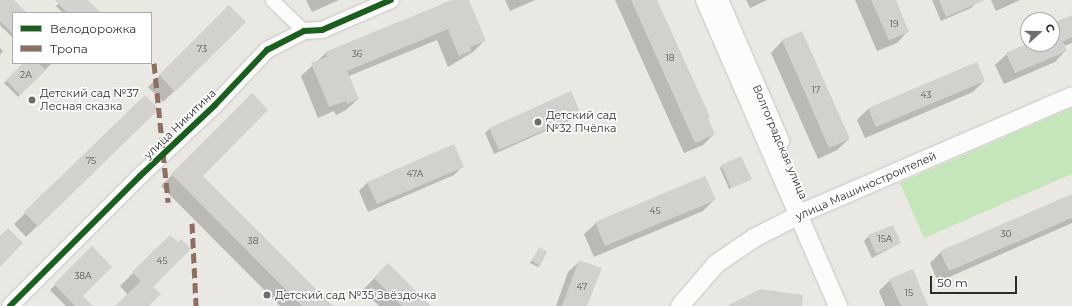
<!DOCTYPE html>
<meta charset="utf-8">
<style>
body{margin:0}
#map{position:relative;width:1072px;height:306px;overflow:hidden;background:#eae8e2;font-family:Montserrat,sans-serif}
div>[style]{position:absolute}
.green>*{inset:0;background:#c5e5bb}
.shadow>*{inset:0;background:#0003}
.building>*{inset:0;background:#d3d1cd}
.roads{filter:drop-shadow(0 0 1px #c7c6c7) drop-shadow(0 0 1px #c7c6c7)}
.minor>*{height:13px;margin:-6.5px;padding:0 6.5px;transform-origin:6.5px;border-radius:6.5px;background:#fcfcfb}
.tertiary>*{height:16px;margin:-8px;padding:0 8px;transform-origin:8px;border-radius:8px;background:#fcfcfb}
.secondary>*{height:18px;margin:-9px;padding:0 9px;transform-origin:9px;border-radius:9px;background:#fcfcfb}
.quiet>*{height:5px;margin-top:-2.5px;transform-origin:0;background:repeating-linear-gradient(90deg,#8d6e63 0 10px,transparent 0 15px)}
.cycleway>*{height:6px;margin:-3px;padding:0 3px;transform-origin:3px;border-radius:3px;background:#1b5e20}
.dots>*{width:11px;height:11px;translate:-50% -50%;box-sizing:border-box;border:2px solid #fff;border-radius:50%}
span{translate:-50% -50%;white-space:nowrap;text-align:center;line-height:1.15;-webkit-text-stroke:3px #fff;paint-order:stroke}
.number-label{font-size:9px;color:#565655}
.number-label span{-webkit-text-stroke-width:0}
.poi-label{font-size:11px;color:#2c2c2c}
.left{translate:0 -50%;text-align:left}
.street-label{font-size:11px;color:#2c2c2c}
.legend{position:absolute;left:12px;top:12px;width:140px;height:52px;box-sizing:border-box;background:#fff;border:1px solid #ababab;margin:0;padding:5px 7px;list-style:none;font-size:12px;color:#2c2c2c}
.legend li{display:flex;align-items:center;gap:8px;height:20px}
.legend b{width:20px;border:1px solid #ababab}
.north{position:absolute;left:1020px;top:12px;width:40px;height:40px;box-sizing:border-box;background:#fff;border:1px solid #ababab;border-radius:50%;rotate:69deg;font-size:11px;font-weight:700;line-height:16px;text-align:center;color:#2c2c2c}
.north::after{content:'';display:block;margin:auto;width:14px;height:18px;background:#6e6e6c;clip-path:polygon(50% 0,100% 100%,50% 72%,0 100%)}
.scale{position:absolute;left:930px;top:276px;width:87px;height:18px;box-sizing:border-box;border:2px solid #2c2c2c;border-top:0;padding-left:5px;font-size:12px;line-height:14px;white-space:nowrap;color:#2c2c2c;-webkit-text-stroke:3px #fff;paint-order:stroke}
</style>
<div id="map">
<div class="green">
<div style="clip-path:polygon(1072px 108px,1072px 174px,924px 238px,900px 183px)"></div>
</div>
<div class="shadow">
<div style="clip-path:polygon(0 0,12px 0,25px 13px,13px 13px,13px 38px,0 25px)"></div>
<div style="clip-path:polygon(62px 0,87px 0,99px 13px,63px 13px,56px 6px)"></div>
<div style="clip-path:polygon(306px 0,339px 0,312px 12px)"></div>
<div style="clip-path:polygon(461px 0,468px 0,484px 41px,473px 52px,448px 67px,437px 40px,349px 76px,358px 99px,346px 110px,336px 115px,334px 111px,318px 118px,301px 76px,326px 53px)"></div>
<div style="clip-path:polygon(505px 0,535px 0,510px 11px)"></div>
<div style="clip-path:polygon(615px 0,656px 0,714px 134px,703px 145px,684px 153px)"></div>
<div style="clip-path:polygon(746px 0,767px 0,750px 8px)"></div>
<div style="clip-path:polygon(855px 0,895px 0,908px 31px,897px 43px,877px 51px)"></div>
<div style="clip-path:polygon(932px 0,974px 0,976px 3px,971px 8px,941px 21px)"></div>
<div style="clip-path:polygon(991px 0,1020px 0,996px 11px)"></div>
<div style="clip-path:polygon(229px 6px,245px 22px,163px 102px,148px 87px)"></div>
<div style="clip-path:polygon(1072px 16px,1072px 43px,1064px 46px,1066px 50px,1055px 62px,1004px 84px,995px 65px,1007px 54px,1029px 44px,1052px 44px,1052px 25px)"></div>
<div style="clip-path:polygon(802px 33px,849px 139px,837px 150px,818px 159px,771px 53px,782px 41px)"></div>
<div style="clip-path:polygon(0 48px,3px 51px,0 55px)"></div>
<div style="clip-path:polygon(25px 63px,52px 63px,18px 97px,4px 83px)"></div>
<div style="clip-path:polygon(976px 63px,984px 81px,973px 92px,865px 138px,857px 120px,868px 109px)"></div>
<div style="clip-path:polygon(252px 95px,201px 176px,331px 306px,280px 306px,161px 186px)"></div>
<div style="clip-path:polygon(145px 96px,157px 109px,26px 237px,14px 224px)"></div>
<div style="clip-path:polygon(580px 114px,575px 118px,494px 154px,485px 133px,490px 128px)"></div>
<div style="clip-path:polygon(722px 166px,751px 179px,729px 189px,720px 168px)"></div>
<div style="clip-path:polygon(462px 167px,454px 175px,368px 212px,359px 191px,368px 182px)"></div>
<div style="clip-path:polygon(1072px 195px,1072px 223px,938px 282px,930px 263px,941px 252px)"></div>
<div style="clip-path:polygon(714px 200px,703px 211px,594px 257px,584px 234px,596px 223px)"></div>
<div style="clip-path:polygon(170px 236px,147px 306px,117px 306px,128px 295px,120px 286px)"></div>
<div style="clip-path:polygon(869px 236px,900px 243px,872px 258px,864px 241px)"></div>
<div style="clip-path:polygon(92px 248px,82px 296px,85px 306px,66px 306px,50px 290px)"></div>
<div style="clip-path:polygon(539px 249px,540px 265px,538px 267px,530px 263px)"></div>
<div style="clip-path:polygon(580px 261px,586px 306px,556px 306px,568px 272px)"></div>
<div style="clip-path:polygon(388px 264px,430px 306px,379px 306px,363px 290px)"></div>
<div style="clip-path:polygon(890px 280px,927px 306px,885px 306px,879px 291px)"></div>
</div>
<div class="building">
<div style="clip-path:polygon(0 0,14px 0,27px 13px,13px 13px,13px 34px,0 21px)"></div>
<div style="clip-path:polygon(55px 0,88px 0,101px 13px,67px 13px)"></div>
<div style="clip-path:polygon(452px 0,469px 0,486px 41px,470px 47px,471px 51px,459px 56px,448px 29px,347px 71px,359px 99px,347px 104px,346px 101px,329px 107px,311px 63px,327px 57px,325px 52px)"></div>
<div style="clip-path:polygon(631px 0,657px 0,710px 117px,708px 118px,715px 134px,695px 143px)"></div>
<div style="clip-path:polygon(871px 0,896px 0,909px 32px,889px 40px)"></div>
<div style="clip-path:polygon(939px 0,985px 0,946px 17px)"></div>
<div style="clip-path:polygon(229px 5px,246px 22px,175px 92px,159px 75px)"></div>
<div style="clip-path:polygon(1072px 15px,1072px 37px,1063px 41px,1067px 51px,1015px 73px,1006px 53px,1026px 44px,1052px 44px,1052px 33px,1057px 31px,1053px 23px)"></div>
<div style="clip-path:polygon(802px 31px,850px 139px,829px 148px,782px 40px)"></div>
<div style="clip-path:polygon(977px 62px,985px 81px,876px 127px,868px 108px)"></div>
<div style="clip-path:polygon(23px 63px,38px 63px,46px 70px,20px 95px,6px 80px)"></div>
<div style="clip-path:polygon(571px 91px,581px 114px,499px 150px,489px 128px)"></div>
<div style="clip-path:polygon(252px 93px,268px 110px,203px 176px,333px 306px,302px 306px,171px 174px)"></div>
<div style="clip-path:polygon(145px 95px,159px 109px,38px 227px,24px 212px)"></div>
<div style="clip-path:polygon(454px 144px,464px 167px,377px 204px,367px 182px)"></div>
<div style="clip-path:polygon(741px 156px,752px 179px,731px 188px,721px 165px)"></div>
<div style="clip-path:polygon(705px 176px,716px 200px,605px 246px,595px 222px)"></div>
<div style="clip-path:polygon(1072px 194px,1072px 218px,949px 271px,940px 251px)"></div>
<div style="clip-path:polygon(893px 225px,901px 243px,876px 254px,868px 235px)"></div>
<div style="clip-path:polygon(8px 228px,23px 243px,0 267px,0 236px)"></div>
<div style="clip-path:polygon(170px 235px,178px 242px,181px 239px,191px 249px,153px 287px,161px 294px,149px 306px,115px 306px,141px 281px,132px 272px)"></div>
<div style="clip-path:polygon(92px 246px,112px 267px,83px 296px,93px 306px,75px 306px,54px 284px)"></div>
<div style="clip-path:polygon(539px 247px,547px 252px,540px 266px,532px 261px)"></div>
<div style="clip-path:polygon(579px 260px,602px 268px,587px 306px,562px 306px)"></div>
<div style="clip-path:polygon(388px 263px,431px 306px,402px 306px,374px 278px)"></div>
<div style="clip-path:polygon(913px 269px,928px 306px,901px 306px,889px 279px)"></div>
<div style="clip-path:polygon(761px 289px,803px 295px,802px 306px,727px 306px)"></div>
</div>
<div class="roads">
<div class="minor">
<div style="left:272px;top:0;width:45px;rotate:44.1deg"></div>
</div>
<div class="tertiary">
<div style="left:10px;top:306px;width:184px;rotate:-45deg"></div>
<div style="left:140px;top:176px;width:103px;rotate:-43.4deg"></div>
<div style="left:215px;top:105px;width:76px;rotate:-46.6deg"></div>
<div style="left:267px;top:50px;width:42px;rotate:-27.2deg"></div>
<div style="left:304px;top:31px;width:18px;rotate:-3deg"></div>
<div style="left:322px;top:30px;width:75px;rotate:-23.5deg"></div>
</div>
<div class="secondary">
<div style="left:705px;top:0;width:334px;rotate:66.5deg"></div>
<div style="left:719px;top:0;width:154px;rotate:66.6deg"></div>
<div style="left:680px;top:306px;width:55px;rotate:-49.4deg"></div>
<div style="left:716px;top:264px;width:46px;rotate:-34.4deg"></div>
<div style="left:754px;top:238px;width:62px;rotate:-27deg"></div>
<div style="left:809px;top:210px;width:287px;rotate:-23.4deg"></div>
</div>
</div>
<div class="quiet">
<div style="left:154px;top:63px;width:140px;rotate:84.2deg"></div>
<div style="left:192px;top:223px;width:83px;rotate:87.2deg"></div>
</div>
<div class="cycleway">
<div style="left:10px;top:306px;width:184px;rotate:-45deg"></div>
<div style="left:140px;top:176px;width:103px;rotate:-43.4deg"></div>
<div style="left:215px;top:105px;width:76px;rotate:-46.6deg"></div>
<div style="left:267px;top:50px;width:42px;rotate:-27.2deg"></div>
<div style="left:304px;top:31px;width:18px;rotate:-3deg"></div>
<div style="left:322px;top:30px;width:75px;rotate:-23.5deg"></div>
</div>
<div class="dots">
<div style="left:32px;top:100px;background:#6e6e6c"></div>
<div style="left:538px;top:122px;background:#6e6e6c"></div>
<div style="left:267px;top:295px;background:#6e6e6c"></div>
</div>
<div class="number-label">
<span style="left:894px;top:24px">19</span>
<span style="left:202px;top:49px">73</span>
<span style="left:357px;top:54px">36</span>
<span style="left:670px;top:58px">18</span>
<span style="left:26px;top:75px">2А</span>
<span style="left:816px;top:90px">17</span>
<span style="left:926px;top:95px">43</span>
<span style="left:91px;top:161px">75</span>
<span style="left:415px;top:174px">47А</span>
<span style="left:655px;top:211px">45</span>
<span style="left:1006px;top:234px">30</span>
<span style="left:885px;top:239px">15А</span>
<span style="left:253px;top:241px">38</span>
<span style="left:162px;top:261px">45</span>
<span style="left:83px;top:276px">38А</span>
<span style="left:582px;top:287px">47</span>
<span style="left:909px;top:293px">15</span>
</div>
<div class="poi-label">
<span class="left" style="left:40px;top:100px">Детский сад №37<br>Лесная сказка</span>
<span class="left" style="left:546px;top:122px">Детский сад<br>№32 Пчёлка</span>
<span class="left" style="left:275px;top:295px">Детский сад №35 Звёздочка</span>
</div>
<div class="street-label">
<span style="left:180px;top:124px;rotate:-44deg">улица Никитина</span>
<span style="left:780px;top:142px;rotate:67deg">Волгоградская улица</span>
<span style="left:866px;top:186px;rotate:-24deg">улица Машиностроителей</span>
</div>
<ul class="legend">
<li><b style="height:5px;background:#1b5e20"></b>Велодорожка</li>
<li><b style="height:5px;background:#8d6e63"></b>Тропа</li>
</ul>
<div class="north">С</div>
<div class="scale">50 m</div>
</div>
